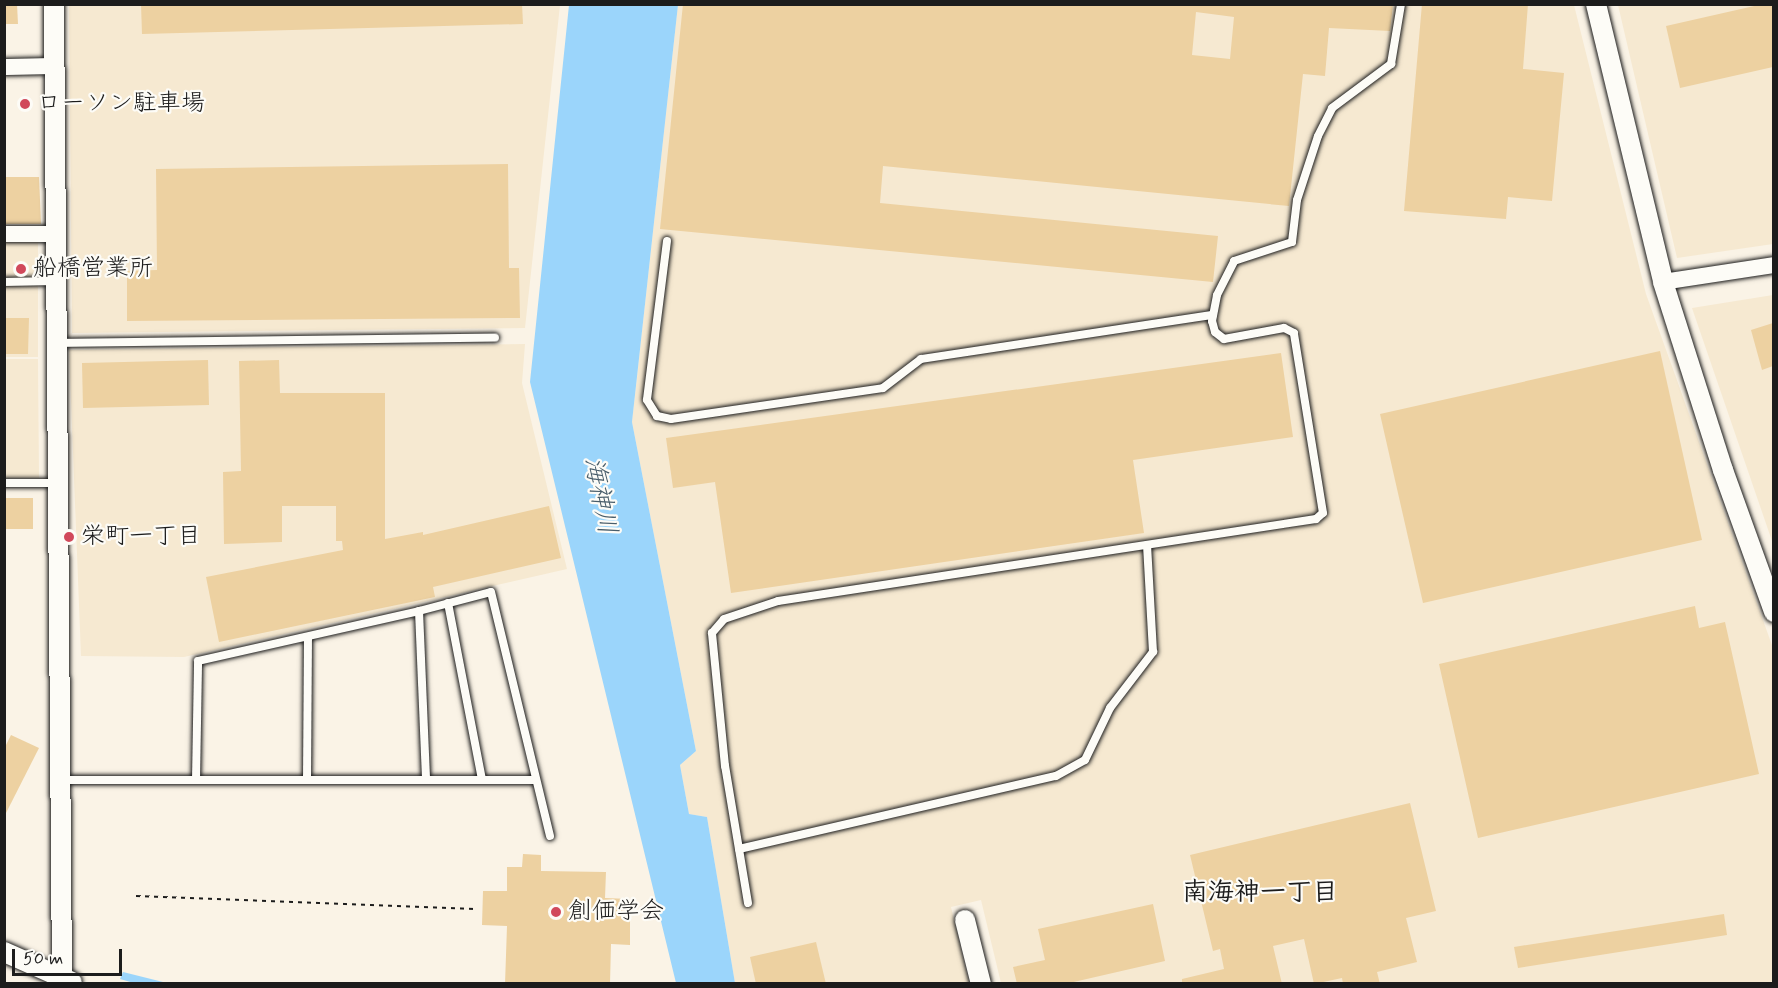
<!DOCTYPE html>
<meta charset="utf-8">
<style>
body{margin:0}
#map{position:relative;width:1778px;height:988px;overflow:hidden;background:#faf3e6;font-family:Mynerve,"Klee One",sans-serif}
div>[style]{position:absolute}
.built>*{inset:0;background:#f6e9d1}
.water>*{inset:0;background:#9bd5fb}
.building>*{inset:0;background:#edd1a1}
.path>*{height:2px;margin-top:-1px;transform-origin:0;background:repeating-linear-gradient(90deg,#1c1c1c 0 4.5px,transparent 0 9px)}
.roads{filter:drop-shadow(0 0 2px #1c1c1c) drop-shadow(0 0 2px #1c1c1c)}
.service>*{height:8px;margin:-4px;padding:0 4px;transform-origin:4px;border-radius:4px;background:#fdfcf7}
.minor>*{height:16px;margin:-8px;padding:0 8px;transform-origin:8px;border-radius:8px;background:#fdfcf7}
.tertiary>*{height:20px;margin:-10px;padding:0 10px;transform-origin:10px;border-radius:10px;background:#fdfcf7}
.dots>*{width:16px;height:16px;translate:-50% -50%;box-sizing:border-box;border:3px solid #fdfcf7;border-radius:50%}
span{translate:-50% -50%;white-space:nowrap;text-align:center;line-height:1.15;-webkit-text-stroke:4.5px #fdfcf7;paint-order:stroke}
.poi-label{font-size:24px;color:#1c1c1c}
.left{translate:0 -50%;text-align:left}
.water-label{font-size:26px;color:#485d6a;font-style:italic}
.neighbourhood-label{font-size:26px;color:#1c1c1c;font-weight:700}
.frame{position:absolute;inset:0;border:6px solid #1c1c1c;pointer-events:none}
.scale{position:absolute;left:12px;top:949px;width:110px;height:27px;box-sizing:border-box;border:3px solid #1c1c1c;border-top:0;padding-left:8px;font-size:18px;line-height:21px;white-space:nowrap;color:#1c1c1c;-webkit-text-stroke:4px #fdfcf7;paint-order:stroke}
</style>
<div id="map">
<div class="built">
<div style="clip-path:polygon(69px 5px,560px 5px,525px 328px,72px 333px)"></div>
<div style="clip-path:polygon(678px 5px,1574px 5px,1646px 294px,1773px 648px,1773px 983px,1001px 983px,981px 900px,951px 907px,969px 983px,735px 983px,707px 817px,689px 814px,680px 765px,696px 751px,632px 422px)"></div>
<div style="clip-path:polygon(1618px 5px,1773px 5px,1773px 244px,1677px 258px)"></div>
<div style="clip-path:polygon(38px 241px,38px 357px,5px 357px,4px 242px)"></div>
<div style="clip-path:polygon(1773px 295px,1773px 544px,1692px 308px)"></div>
<div style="clip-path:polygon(525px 344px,522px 383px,567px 569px,184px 657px,81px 656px,69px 350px)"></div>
<div style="clip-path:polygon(5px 359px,38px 359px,39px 478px,5px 478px)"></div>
</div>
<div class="water">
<div style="clip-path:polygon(569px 5px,678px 5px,632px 422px,696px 751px,680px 765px,689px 814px,707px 817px,735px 983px,676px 983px,530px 382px)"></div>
<div style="clip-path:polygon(123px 972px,167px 983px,134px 983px,120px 979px)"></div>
</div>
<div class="building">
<div style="clip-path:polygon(4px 4px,17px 4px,18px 24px,4px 24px)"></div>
<div style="clip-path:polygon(141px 4px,522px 4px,523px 24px,142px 34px)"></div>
<div style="clip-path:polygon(evenodd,683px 4px,1393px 4px,1390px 31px,1329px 28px,1325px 76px,1303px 74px,1289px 206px,883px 166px,880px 203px,1218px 236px,1213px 282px,660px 229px,683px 4px,1196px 12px,1234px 17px,1230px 59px,1192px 55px,1196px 12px)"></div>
<div style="clip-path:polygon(1422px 4px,1528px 4px,1523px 69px,1564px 73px,1552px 201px,1508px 197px,1506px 219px,1404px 211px)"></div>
<div style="clip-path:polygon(1763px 4px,1773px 4px,1773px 67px,1680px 88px,1666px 26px)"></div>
<div style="clip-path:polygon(508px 164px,509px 268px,519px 268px,520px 318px,127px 321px,127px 271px,157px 270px,156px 169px)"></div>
<div style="clip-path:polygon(4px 177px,39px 177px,41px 224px,4px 224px)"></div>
<div style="clip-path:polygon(4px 318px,29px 318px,28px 354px,4px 354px)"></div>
<div style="clip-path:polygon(1773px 323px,1773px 366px,1762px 370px,1751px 330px)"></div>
<div style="clip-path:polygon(1660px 351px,1702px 540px,1423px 603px,1380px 414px)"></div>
<div style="clip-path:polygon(1281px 353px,1293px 437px,1133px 460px,1144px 533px,731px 593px,715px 482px,673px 488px,666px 438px)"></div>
<div style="clip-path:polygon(208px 360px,209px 405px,83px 408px,82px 363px)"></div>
<div style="clip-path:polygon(279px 360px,280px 393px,385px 393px,385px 539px,423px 532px,423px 535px,549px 506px,561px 558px,433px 587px,435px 597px,219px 642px,206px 577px,343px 550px,342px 541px,336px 541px,336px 506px,282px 506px,282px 542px,224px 544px,223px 472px,241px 471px,239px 361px)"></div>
<div style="clip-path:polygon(4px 498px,33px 498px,33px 529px,4px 529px)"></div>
<div style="clip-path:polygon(1695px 606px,1699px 628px,1725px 622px,1759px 774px,1478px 838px,1439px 664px)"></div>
<div style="clip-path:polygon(11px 735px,39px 748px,4px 817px,4px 749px)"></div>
<div style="clip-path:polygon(1410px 803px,1436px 911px,1406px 918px,1417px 962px,1377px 972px,1380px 984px,1343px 984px,1342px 978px,1314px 984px,1304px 939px,1273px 946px,1282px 984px,1182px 984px,1182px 979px,1224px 969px,1220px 949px,1213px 951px,1190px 855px)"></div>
<div style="clip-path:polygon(523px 854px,541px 855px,541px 871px,606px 872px,605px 898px,630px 899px,630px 945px,611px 944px,610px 984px,505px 984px,507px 926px,482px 925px,483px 891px,507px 891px,507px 867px,522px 867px)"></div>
<div style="clip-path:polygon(1153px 904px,1165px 961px,1065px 984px,1017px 984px,1013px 967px,1045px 960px,1038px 929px)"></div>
<div style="clip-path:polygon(1724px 914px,1727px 935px,1518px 968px,1514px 947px)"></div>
<div style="clip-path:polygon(816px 942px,826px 984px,756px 984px,750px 957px)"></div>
</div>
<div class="path">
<div style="left:136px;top:896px;width:339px;rotate:2.2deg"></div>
</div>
<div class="roads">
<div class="service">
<div style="left:667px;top:241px;width:160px;rotate:97.2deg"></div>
<div style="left:647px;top:400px;width:19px;rotate:58deg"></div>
<div style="left:657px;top:416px;width:14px;rotate:12deg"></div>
<div style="left:671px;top:419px;width:214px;rotate:-8.3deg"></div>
<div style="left:883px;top:388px;width:48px;rotate:-37.3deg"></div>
<div style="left:921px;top:359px;width:295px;rotate:-8.6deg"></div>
<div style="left:4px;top:282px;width:51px;rotate:-1.1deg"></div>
<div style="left:57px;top:343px;width:438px;rotate:-0.7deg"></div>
<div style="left:4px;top:483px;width:54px"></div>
<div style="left:448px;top:603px;width:180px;rotate:79.1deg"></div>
<div style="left:419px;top:611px;width:74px;rotate:-14.8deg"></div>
<div style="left:491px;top:592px;width:251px;rotate:76.4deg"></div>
<div style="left:61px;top:780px;width:475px"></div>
<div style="left:196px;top:780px;width:119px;rotate:-89deg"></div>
<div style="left:198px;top:661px;width:227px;rotate:-12.7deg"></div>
<div style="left:419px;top:611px;width:169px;rotate:87.6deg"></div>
<div style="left:307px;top:780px;width:143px;rotate:-89.6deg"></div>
<div style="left:739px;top:849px;width:325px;rotate:-13deg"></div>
<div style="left:1056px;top:776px;width:33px;rotate:-29deg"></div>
<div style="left:1085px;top:760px;width:58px;rotate:-64.3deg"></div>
<div style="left:1110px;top:708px;width:71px;rotate:-52.5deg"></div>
<div style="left:1153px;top:652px;width:107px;rotate:-93.2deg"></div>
<div style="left:748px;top:903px;width:139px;rotate:-99.5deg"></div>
<div style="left:725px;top:766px;width:134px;rotate:-95.6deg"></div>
<div style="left:712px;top:633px;width:18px;rotate:-49deg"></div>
<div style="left:724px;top:619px;width:57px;rotate:-18.4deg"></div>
<div style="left:778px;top:601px;width:544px;rotate:-8.67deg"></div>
<div style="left:1316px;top:519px;width:9px;rotate:-41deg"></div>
<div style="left:1323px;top:513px;width:182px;rotate:-99.2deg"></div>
<div style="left:1294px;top:333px;width:11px;rotate:-153deg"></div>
<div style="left:1284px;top:328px;width:61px;rotate:169.6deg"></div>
<div style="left:1224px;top:339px;width:11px;rotate:-142deg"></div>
<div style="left:1215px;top:332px;width:11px;rotate:-105deg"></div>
<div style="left:1212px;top:321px;width:26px;rotate:-79deg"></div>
<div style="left:1217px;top:295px;width:38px;rotate:-63deg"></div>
<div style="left:1234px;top:261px;width:61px;rotate:-18.1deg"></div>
<div style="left:1292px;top:242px;width:42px;rotate:-83.2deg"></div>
<div style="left:1297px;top:200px;width:67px;rotate:-71.8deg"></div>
<div style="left:1318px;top:136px;width:31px;rotate:-63deg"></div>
<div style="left:1332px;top:108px;width:74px;rotate:-36.7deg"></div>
<div style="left:1391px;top:64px;width:61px;rotate:-80.5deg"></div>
</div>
<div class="minor">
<div style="left:4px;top:67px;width:51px;rotate:-1.1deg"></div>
<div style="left:4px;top:234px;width:52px"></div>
<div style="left:1663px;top:282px;width:112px;rotate:-8.7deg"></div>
</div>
<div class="tertiary">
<div style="left:54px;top:4px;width:974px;rotate:89.53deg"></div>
<div style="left:1596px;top:4px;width:286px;rotate:76.4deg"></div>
<div style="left:1663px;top:282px;width:197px;rotate:72.3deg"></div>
<div style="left:1723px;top:470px;width:151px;rotate:70.2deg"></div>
<div style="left:965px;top:920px;width:66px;rotate:76deg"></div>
<div style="left:4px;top:952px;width:74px;rotate:23.8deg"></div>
</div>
</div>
<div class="dots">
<div style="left:25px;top:104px;background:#d1495b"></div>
<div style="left:21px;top:269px;background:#d1495b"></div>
<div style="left:69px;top:537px;background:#d1495b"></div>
<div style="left:556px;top:912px;background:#d1495b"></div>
</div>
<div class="poi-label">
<span class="left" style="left:37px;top:104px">ローソン駐車場</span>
<span class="left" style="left:33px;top:269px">船橋営業所</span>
<span class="left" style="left:81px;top:537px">栄町一丁目</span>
<span class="left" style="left:568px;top:912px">創価学会</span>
</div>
<div class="water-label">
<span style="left:599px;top:496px;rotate:79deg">海神川</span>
</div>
<div class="neighbourhood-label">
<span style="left:1260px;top:894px">南海神一丁目</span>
</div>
<div class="frame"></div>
<div class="scale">50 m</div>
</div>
